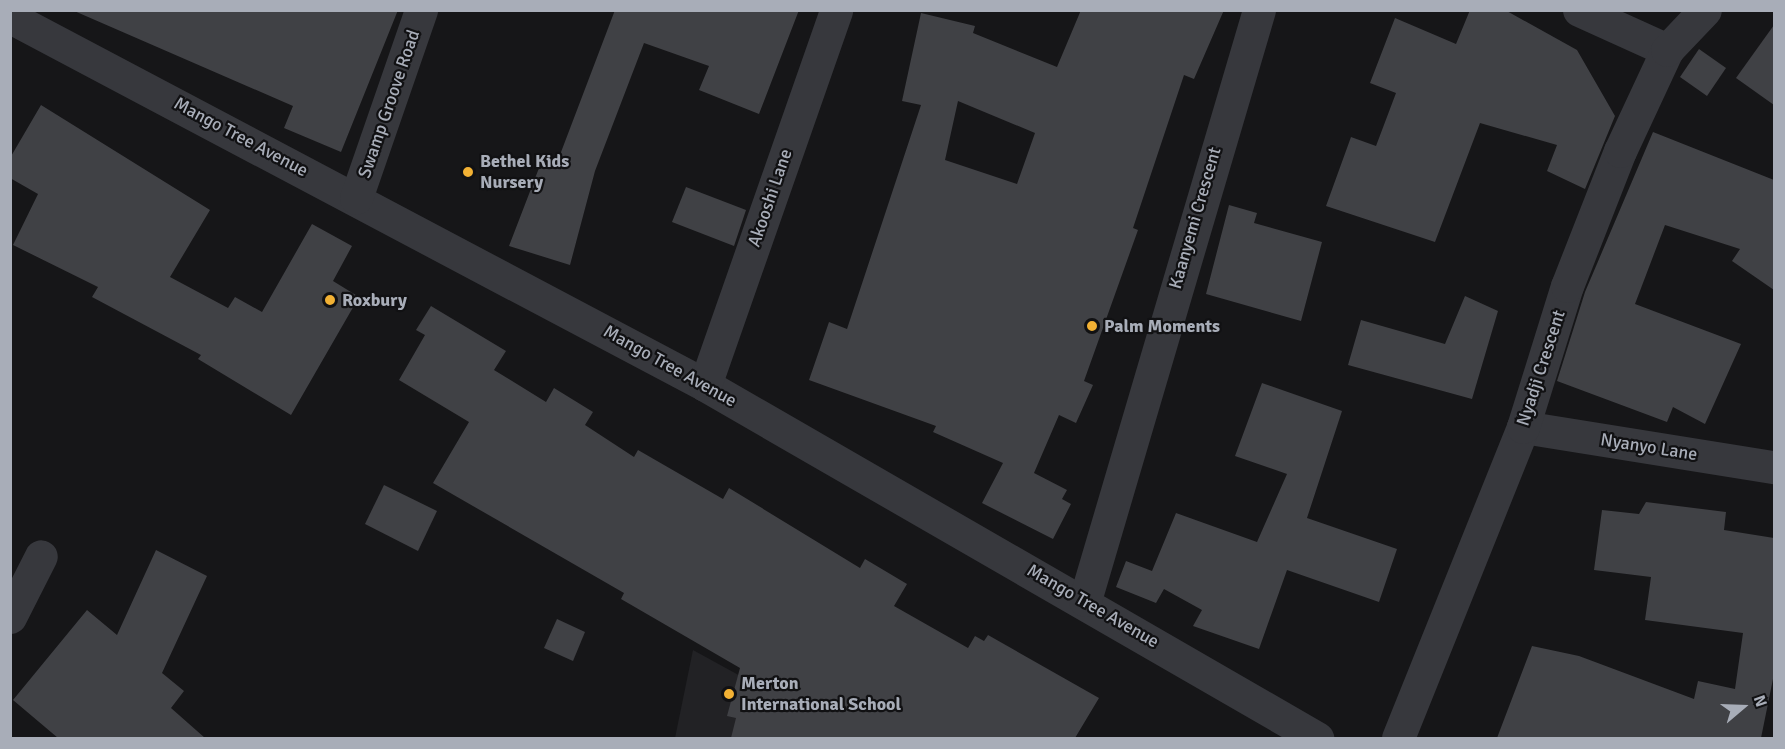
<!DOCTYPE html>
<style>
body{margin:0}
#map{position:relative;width:1785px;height:749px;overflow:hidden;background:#161618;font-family:Signika,sans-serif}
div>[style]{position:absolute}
.built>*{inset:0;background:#222225}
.building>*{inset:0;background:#404145}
.minor>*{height:33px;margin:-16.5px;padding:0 16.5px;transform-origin:16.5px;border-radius:16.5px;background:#37383d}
.dots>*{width:16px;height:16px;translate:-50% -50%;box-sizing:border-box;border:3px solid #111113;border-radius:50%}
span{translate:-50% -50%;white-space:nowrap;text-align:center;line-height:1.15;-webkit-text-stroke:4.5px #111113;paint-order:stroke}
.street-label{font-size:18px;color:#a8adb8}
.poi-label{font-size:18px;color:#a8adb8;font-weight:700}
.left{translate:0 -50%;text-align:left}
.frame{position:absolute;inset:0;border:12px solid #a8adb8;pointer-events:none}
.north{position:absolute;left:1713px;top:677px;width:60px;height:60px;-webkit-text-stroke:4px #111113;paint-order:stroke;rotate:71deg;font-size:16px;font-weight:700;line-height:24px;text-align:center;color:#a8adb8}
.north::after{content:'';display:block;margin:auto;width:21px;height:27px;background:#a8adb8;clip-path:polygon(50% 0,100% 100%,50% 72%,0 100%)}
</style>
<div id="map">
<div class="built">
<div style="clip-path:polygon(693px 650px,853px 738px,675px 738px)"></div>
</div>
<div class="building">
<div style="clip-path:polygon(72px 10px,398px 10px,341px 152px,284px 128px,293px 106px)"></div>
<div style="clip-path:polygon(615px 10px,799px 10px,759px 114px,699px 90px,709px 66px,644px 43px,595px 171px,570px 265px,509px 246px,544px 155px,558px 160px)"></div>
<div style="clip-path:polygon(evenodd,1081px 10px,1224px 10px,1194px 79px,1184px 75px,1133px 228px,1138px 230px,1084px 381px,1093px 385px,1076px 423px,1059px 415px,1034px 473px,1067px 490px,1062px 499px,1071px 504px,1053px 539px,982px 503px,1003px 463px,933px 432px,936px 426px,809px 380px,829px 322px,847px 329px,921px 105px,902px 101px,921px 13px,975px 26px,973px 33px,1057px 67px,1081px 10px,958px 101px,1035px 133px,1017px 184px,945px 160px,958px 101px)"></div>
<div style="clip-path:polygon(1470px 10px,1505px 10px,1577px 50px,1615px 116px,1585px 189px,1547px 171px,1557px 145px,1480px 123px,1435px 242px,1326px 206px,1351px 137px,1376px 146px,1396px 93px,1370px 83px,1395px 18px,1456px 44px)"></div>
<div style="clip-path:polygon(1774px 25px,1774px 105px,1736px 78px)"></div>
<div style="clip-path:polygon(1699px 49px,1726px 68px,1707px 96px,1680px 77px)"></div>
<div style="clip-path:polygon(41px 105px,210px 210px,170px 277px,228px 308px,235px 297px,262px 312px,312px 224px,352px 246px,333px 281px,359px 297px,291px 415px,198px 359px,201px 355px,92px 297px,98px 287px,13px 245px,38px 194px,10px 178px,10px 158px)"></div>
<div style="clip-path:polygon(1653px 132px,1774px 180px,1774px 290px,1732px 261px,1740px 249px,1665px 225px,1635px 304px,1741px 344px,1705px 424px,1673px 407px,1667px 422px,1557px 381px,1585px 292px)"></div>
<div style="clip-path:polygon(686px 187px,746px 210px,734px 246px,672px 222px)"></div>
<div style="clip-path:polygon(1229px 205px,1257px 213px,1254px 223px,1322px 242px,1301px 321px,1206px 294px)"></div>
<div style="clip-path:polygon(1465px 296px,1498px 311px,1472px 399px,1348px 365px,1361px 320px,1445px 344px)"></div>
<div style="clip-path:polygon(431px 306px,506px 351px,494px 370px,546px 402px,554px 388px,593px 412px,585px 425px,634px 457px,638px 450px,723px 499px,729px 488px,860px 568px,865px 559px,907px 584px,894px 606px,968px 648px,975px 636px,984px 641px,988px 635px,1099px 698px,1075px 738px,731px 738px,736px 718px,727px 716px,740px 668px,621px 599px,624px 593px,433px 483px,469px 422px,399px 380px,425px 335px,416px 330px)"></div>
<div style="clip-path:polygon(1262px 383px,1342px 411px,1307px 518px,1397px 549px,1379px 602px,1287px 570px,1259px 649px,1193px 626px,1202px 610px,1164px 589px,1156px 603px,1116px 587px,1126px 561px,1152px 571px,1176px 513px,1257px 542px,1287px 474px,1235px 456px)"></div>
<div style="clip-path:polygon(384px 485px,437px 511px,418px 551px,365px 524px)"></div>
<div style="clip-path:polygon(1646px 502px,1726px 512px,1724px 530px,1774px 538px,1774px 674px,1761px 738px,1497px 738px,1532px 646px,1579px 656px,1694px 699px,1698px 681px,1735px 689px,1743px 633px,1645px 620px,1651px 577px,1594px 570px,1602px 510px,1639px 514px)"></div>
<div style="clip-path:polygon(156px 550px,207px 576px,162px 673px,184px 691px,171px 708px,205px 738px,58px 738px,13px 700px,87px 610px,117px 635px)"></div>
<div style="clip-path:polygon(557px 619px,585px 632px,573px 661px,544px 648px)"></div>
</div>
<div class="minor">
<div style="left:1579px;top:10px;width:97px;rotate:24.4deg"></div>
<div style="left:10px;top:17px;width:786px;rotate:27.9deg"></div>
<div style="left:705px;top:385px;width:707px;rotate:29.98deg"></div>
<div style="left:356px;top:198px;width:199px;rotate:-70.9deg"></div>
<div style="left:705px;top:385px;width:397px;rotate:-70.7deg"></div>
<div style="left:1523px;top:427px;width:254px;rotate:9.1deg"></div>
<div style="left:1085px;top:600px;width:615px;rotate:-73.57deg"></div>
<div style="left:10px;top:617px;width:68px;rotate:-63.1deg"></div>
<div style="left:1398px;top:738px;width:335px;rotate:-68.1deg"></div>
<div style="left:1523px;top:427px;width:148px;rotate:-72.7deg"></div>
<div style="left:1567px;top:286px;width:145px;rotate:-68.6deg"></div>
<div style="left:1620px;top:151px;width:111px;rotate:-65deg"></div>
<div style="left:1667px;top:50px;width:55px;rotate:-46.5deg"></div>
</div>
<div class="dots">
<div style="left:468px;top:172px;background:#f2b134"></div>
<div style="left:330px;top:300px;background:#f2b134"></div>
<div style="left:1092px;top:326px;background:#f2b134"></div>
<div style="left:729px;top:694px;background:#f2b134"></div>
</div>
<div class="street-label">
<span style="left:389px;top:104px;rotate:-71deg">Swamp Groove Road</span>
<span style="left:241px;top:137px;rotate:28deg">Mango Tree Avenue</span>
<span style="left:770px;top:198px;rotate:-71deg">Akooshi Lane</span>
<span style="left:1195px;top:218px;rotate:-74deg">Kaanyemi Crescent</span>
<span style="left:670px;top:366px;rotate:29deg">Mango Tree Avenue</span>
<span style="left:1541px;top:368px;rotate:-72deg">Nyadji Crescent</span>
<span style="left:1649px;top:447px;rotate:9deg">Nyanyo Lane</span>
<span style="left:1093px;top:606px;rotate:30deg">Mango Tree Avenue</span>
</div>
<div class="poi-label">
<span class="left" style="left:480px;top:172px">Bethel Kids<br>Nursery</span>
<span class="left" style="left:342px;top:300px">Roxbury</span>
<span class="left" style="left:1104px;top:326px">Palm Moments</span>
<span class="left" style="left:741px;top:694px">Merton<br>International School</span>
</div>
<div class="frame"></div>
<div class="north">N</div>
</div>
